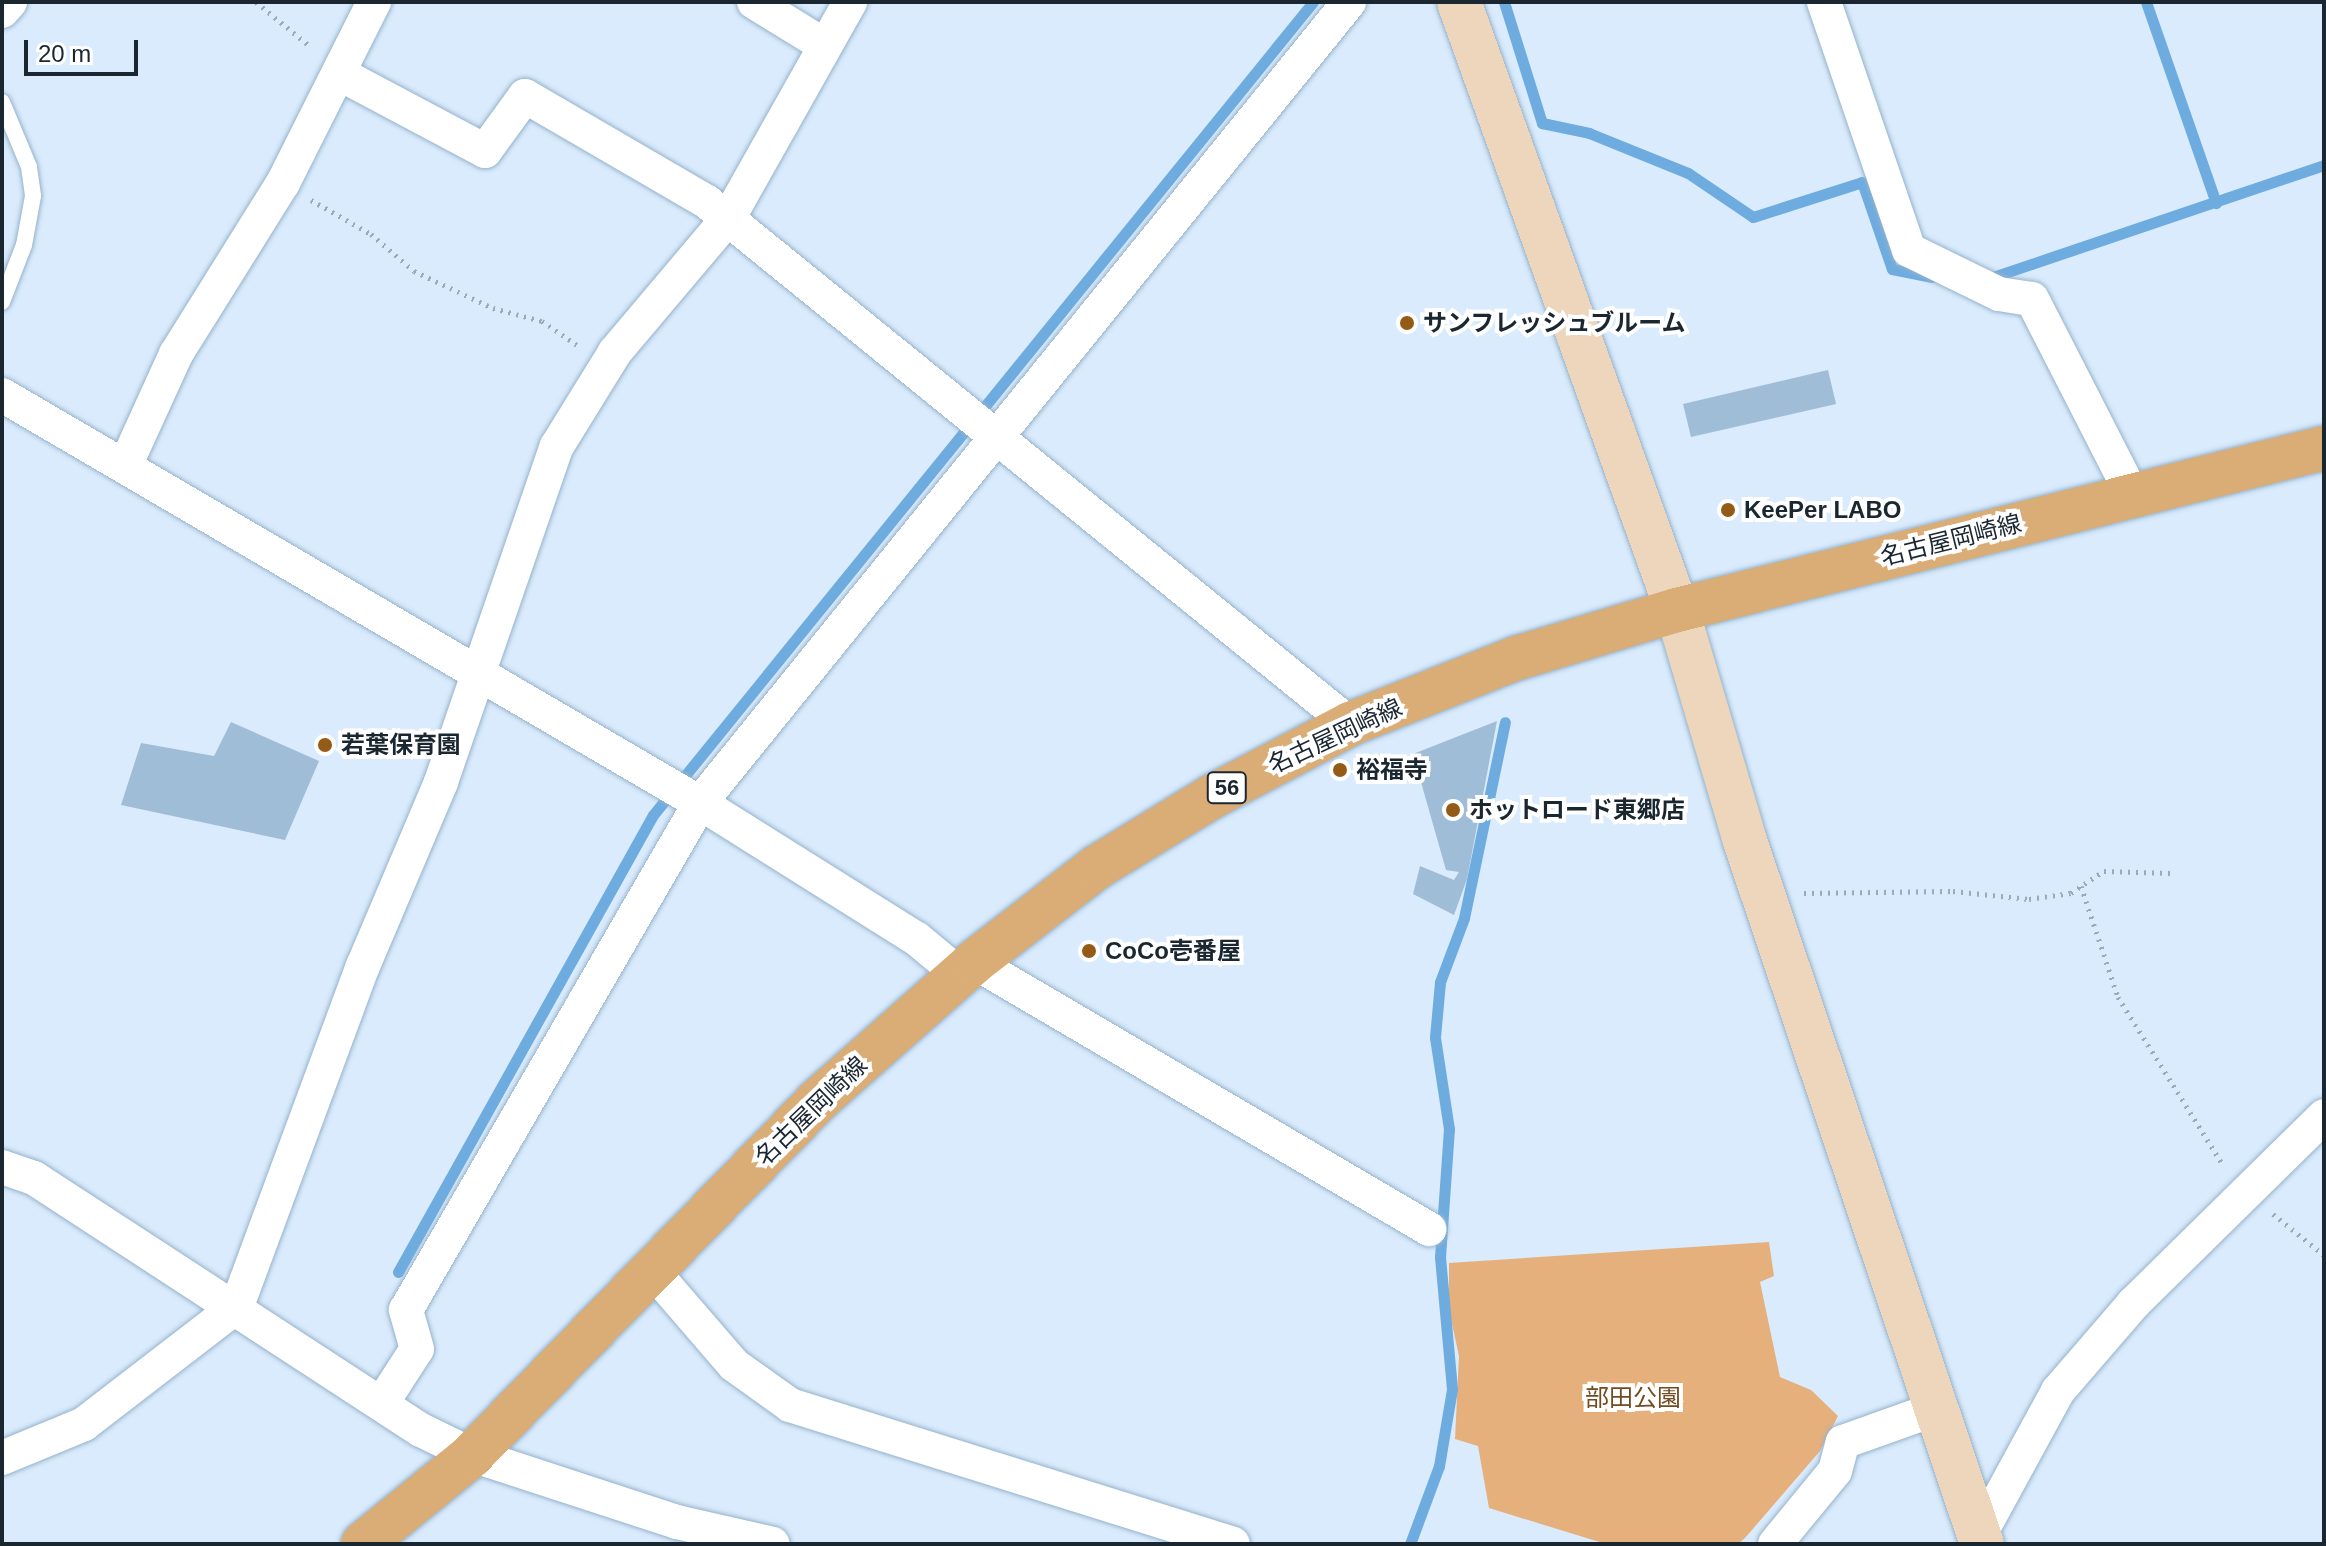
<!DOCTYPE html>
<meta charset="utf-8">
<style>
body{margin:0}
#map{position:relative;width:2326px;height:1546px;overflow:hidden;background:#d9ebfc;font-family:Arial,"Noto Sans JP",sans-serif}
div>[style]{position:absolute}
.green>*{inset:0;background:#e6b07c}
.stream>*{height:11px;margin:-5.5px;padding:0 5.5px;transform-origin:5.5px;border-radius:5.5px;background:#6eace0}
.building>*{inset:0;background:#a0bdd8}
.path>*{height:5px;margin-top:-2.5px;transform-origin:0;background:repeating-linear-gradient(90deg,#9aaab9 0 2px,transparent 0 8px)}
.roads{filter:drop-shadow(0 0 2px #95b2cc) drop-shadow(0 0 2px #95b2cc)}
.lane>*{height:16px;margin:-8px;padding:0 8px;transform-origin:8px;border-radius:8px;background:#fff}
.street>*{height:34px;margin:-17px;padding:0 17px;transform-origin:17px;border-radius:17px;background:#fff}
.secondary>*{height:44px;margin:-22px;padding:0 22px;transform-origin:22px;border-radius:22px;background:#edd6bb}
.primary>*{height:44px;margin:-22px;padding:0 22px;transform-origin:22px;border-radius:22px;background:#daad77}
.dots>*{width:22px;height:22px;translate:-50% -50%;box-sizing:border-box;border:4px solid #fff;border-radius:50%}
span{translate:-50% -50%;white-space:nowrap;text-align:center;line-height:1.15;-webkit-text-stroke:8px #fff;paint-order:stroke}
.shield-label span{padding:2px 6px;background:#fff;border:2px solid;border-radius:6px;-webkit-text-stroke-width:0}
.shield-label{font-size:22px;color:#1a2630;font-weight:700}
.poi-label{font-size:24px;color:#1a2630;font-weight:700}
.left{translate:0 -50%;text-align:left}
.street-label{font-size:24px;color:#1a2630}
.park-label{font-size:24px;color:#724b21}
.frame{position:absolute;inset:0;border:4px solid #1a2630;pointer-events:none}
.scale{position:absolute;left:24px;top:40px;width:114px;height:36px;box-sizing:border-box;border:4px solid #1a2630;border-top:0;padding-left:10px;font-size:24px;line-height:28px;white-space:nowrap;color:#1a2630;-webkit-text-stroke:6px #fff;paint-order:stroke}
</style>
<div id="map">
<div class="green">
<div style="clip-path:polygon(1769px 1242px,1774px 1276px,1760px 1282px,1780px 1377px,1811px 1390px,1838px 1416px,1820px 1451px,1745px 1538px,1738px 1544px,1606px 1544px,1489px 1508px,1478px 1446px,1455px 1439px,1459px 1356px,1449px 1310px,1449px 1263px)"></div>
</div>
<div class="stream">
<div style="left:1504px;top:2px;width:127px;rotate:72.6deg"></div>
<div style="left:1542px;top:123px;width:48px;rotate:12deg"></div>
<div style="left:1589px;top:133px;width:107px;rotate:22deg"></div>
<div style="left:1688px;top:173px;width:78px;rotate:34.1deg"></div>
<div style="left:1753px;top:217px;width:114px;rotate:-17.8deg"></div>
<div style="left:1862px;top:182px;width:92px;rotate:71deg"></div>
<div style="left:1892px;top:269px;width:41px;rotate:11.3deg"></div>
<div style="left:2146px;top:2px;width:213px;rotate:70.8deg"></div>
<div style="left:1987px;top:279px;width:356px;rotate:-18.7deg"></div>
<div style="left:398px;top:1272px;width:523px;rotate:-60.84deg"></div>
<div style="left:653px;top:815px;width:1047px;rotate:-50.93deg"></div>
<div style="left:1410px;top:1544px;width:83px;rotate:-69.6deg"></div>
<div style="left:1439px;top:1466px;width:78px;rotate:-80.4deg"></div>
<div style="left:1452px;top:1389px;width:133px;rotate:-95.2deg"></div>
<div style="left:1440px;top:1257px;width:128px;rotate:-86deg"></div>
<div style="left:1449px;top:1129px;width:93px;rotate:-98.7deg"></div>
<div style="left:1435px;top:1037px;width:55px;rotate:-84.8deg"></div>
<div style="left:1440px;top:982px;width:68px;rotate:-69.4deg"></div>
<div style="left:1464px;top:918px;width:200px;rotate:-78.2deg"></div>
</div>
<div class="building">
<div style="clip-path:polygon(1828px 370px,1836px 404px,1691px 437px,1683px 404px)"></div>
<div style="clip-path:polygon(1497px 721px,1467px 879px,1454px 915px,1413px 894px,1420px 866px,1454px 880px,1459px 872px,1446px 870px,1413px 754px)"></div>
<div style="clip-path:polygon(231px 722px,319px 761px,285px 840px,121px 805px,141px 743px,214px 756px)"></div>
</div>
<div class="path">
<div style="left:256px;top:2px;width:71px;rotate:39.3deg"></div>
<div style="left:311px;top:200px;width:69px;rotate:29.5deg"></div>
<div style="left:371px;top:234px;width:57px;rotate:40.7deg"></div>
<div style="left:414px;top:271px;width:87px;rotate:25.1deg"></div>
<div style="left:493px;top:308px;width:51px;rotate:14.9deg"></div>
<div style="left:542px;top:321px;width:42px;rotate:34.4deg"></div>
<div style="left:2081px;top:886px;width:117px;rotate:71.6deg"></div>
<div style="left:2118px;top:997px;width:198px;rotate:58deg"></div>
<div style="left:1804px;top:893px;width:149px;rotate:-0.8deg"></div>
<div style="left:1953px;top:891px;width:76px;rotate:6deg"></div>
<div style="left:2029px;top:899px;width:42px;rotate:-8.1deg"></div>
<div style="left:2071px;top:893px;width:40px;rotate:-34deg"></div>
<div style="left:2104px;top:871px;width:67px;rotate:1.7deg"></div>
<div style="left:2273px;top:1214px;width:65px;rotate:38.8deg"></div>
</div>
<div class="roads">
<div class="lane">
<div style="left:2px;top:102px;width:70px;rotate:67.4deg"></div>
<div style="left:29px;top:167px;width:29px;rotate:82deg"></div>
<div style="left:33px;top:196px;width:50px;rotate:100.4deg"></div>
<div style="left:24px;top:245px;width:61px;rotate:111.1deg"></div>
</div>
<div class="street">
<div style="left:754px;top:2px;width:82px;rotate:31.6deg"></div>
<div style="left:1824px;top:2px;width:262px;rotate:71.1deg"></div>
<div style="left:1909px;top:250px;width:100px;rotate:26.1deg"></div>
<div style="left:1999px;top:294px;width:33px;rotate:9deg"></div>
<div style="left:2032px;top:299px;width:219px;rotate:62.9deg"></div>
<div style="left:2px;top:11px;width:12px;rotate:-48deg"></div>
<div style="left:342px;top:75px;width:162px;rotate:28deg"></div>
<div style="left:485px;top:151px;width:68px;rotate:-54deg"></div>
<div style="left:525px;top:96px;width:211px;rotate:30.2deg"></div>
<div style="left:707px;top:202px;width:828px;rotate:39.07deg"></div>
<div style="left:2px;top:395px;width:808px;rotate:30.31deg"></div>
<div style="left:700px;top:803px;width:256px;rotate:32.1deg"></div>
<div style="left:917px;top:939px;width:55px;rotate:39.8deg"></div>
<div style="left:125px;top:466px;width:123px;rotate:-65.5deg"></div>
<div style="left:176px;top:354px;width:202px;rotate:-58deg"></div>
<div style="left:283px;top:183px;width:203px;rotate:-63.3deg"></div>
<div style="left:974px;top:962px;width:528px;rotate:30.4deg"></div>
<div style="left:2px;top:1167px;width:34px;rotate:19deg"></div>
<div style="left:34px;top:1178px;width:462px;rotate:33.1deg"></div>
<div style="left:421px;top:1430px;width:57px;rotate:26.1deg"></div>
<div style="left:472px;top:1455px;width:216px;rotate:18.1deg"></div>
<div style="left:677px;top:1522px;width:98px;rotate:12.9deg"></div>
<div style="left:652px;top:1270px;width:125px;rotate:49.2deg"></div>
<div style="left:734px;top:1365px;width:69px;rotate:35.5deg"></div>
<div style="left:790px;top:1405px;width:464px;rotate:17.4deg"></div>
<div style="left:382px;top:1403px;width:64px;rotate:-57.1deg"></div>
<div style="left:417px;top:1349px;width:41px;rotate:-105.8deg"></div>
<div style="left:406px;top:1310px;width:586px;rotate:-59.89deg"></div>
<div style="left:700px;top:803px;width:1031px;rotate:-50.98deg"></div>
<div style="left:2px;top:1458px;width:89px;rotate:-22.5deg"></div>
<div style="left:84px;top:1424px;width:193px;rotate:-37.6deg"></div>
<div style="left:237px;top:1306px;width:363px;rotate:-69.7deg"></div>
<div style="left:363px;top:966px;width:200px;rotate:-67deg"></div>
<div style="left:441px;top:782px;width:355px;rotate:-71deg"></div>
<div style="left:557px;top:446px;width:110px;rotate:-58.3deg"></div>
<div style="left:615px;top:352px;width:177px;rotate:-49.8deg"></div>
<div style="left:729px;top:217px;width:247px;rotate:-60.6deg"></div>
<div style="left:1979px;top:1536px;width:165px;rotate:-61.4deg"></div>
<div style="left:2058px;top:1391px;width:115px;rotate:-49.2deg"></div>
<div style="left:2133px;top:1304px;width:268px;rotate:-44.5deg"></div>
<div style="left:1775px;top:1544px;width:94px;rotate:-50.6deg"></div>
<div style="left:1835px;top:1471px;width:30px;rotate:-75deg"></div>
<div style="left:1843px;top:1442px;width:96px;rotate:-19.6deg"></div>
</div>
<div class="secondary">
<div style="left:1459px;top:2px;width:646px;rotate:70.27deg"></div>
<div style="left:1677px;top:610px;width:241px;rotate:73.6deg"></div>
<div style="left:1745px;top:841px;width:742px;rotate:71.37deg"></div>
</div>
<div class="primary">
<div style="left:363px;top:1544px;width:141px;rotate:-39.2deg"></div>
<div style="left:472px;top:1455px;width:493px;rotate:-45.7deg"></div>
<div style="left:816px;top:1102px;width:211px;rotate:-41.5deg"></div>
<div style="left:974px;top:962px;width:155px;rotate:-37.7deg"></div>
<div style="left:1097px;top:867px;width:136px;rotate:-31.5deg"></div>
<div style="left:1213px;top:796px;width:155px;rotate:-27.7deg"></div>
<div style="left:1350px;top:724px;width:180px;rotate:-21.6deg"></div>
<div style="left:1517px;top:658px;width:167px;rotate:-16.7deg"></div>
<div style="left:1677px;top:610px;width:667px;rotate:-14.06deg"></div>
</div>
</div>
<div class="dots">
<div style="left:1407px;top:323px;background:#945b17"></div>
<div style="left:1728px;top:510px;background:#945b17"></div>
<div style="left:325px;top:745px;background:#945b17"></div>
<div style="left:1340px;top:770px;background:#945b17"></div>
<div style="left:1453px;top:810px;background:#945b17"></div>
<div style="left:1089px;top:951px;background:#945b17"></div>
</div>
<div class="shield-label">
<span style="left:1227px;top:788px">56</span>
</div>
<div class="poi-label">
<span class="left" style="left:1423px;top:323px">サンフレッシュブルーム</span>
<span class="left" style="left:1744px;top:510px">KeePer LABO</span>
<span class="left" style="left:341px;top:745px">若葉保育園</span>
<span class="left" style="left:1356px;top:770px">裕福寺</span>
<span class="left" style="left:1469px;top:810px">ホットロード東郷店</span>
<span class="left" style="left:1105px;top:951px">CoCo壱番屋</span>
</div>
<div class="street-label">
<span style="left:1951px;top:540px;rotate:-14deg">名古屋岡崎線</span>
<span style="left:1335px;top:736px;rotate:-25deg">名古屋岡崎線</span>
<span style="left:811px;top:1111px;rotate:-44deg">名古屋岡崎線</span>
</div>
<div class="park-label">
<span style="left:1633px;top:1398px">部田公園</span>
</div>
<div class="frame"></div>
<div class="scale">20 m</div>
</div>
